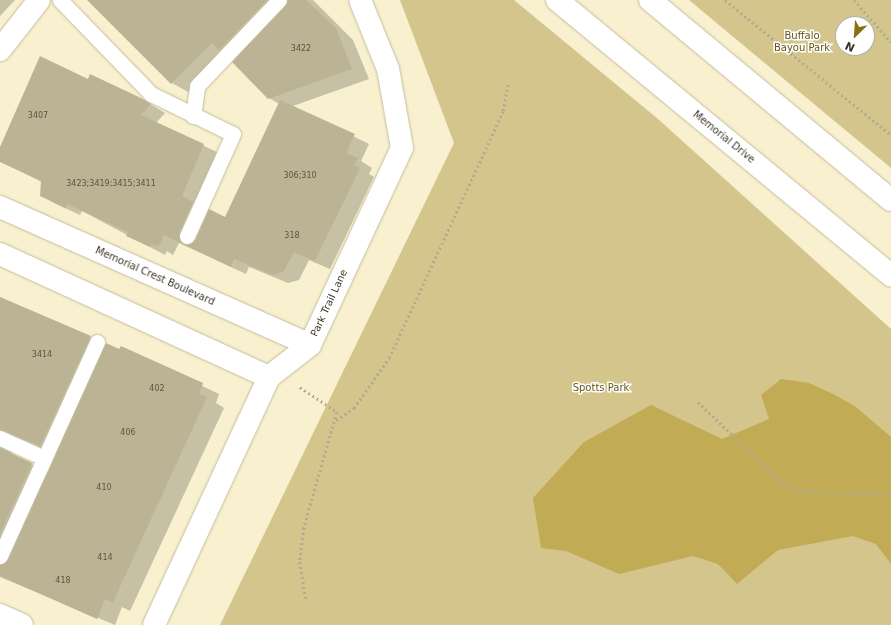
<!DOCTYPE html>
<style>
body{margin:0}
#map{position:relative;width:891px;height:625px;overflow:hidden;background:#f8f0ce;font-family:"DejaVu Sans",sans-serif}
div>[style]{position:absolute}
.green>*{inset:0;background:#d3c58b}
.forest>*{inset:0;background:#c1ab55}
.shadow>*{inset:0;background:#0003}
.building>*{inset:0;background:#bbb393}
.path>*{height:2.5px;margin-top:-1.25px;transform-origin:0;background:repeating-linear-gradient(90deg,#b1ab91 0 2px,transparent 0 5px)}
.roads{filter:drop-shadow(0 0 1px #c4bc9c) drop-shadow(0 0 1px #c4bc9c)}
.service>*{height:15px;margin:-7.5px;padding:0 7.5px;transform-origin:7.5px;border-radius:7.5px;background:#fff}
.minor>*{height:22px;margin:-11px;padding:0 11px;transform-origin:11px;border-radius:11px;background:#fff}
.primary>*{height:22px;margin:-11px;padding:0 11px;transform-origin:11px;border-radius:11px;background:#fff}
span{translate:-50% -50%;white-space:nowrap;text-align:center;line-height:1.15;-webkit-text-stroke:3px #fff;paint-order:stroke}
.number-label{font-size:8px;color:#5a5544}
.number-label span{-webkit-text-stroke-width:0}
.park-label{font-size:10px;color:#635412}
.street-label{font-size:10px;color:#393629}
.north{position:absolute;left:835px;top:16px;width:40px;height:40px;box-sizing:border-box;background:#fff;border:1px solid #b0afa9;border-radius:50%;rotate:205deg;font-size:11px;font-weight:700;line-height:16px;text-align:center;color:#393629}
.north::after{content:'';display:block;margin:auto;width:14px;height:18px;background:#877214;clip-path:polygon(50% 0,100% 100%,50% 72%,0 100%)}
</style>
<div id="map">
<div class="green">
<div style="clip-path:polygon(400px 0,514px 0,658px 119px,891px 329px,891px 625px,220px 625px,454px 143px)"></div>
<div style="clip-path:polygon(evenodd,689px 0,891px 0,891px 168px,689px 0,843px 24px,867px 24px,867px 48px,843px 48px,843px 24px)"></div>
</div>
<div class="forest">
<div style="clip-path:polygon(781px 379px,809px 383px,835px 395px,856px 407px,891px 437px,891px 564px,876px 544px,853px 536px,778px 550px,737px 584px,718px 564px,693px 556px,619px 574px,566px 551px,541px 548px,533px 498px,584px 442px,651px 405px,722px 439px,769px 419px,761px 395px)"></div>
</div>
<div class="shadow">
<div style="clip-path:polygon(0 0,15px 0,0 16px)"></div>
<div style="clip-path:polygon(97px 0,313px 0,353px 40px,369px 79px,293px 106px,369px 144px,361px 161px,372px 168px,369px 174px,374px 177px,330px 269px,309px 260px,299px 280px,288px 283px,249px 267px,246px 274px,179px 243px,173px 255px,167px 251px,165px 255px,82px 211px,80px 215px,56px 204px,41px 195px,42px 182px,0 161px,0 149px,88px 80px,142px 99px,165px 113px,156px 123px,219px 153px,196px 205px,207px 211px,193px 242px,226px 218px,279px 104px,269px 98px,229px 54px,190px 93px,172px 83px,92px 4px)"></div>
<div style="clip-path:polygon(evenodd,0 297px,106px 346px,120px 351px,121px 347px,219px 394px,216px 403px,224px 408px,211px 436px,130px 611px,122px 607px,115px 625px,0 577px,0 297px,21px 439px,56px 455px,48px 473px,12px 454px,8px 444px,21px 439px)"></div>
</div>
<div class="building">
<div style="clip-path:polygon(87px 0,267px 0,219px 50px,212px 43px,171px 84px)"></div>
<div style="clip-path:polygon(288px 0,306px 0,336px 28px,352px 69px,268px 99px,232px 62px)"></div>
<div style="clip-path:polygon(40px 56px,88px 79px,90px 74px,143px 99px,151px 104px,141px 115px,204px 144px,182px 196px,193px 202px,179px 233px,184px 244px,195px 240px,209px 209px,225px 217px,280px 100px,355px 134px,346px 153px,358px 158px,354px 165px,360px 168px,315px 261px,294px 252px,284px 271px,273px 275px,234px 259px,231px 267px,164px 235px,158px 247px,152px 244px,150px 247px,126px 236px,128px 232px,67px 204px,65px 208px,40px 196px,41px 181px,0 162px,0 147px)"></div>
<div style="clip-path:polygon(0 297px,91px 336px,40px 446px,0 429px)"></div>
<div style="clip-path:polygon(106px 343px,119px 349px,121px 346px,203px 383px,199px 394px,207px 397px,113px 602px,105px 599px,97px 619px,0 576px,0 565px,8px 560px)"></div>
<div style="clip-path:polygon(0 448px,32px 463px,0 534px)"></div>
</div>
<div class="path">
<div style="left:725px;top:0;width:214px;rotate:39.1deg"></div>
<div style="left:854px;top:0;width:56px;rotate:48.6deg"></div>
<div style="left:300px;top:387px;width:45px;rotate:34deg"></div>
<div style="left:337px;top:412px;width:121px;rotate:105.9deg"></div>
<div style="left:304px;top:528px;width:34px;rotate:97deg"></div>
<div style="left:300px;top:562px;width:39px;rotate:81deg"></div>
<div style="left:698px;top:402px;width:120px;rotate:43.7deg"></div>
<div style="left:785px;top:485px;width:19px;rotate:18deg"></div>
<div style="left:803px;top:491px;width:88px;rotate:2.6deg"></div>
<div style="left:336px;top:420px;width:22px;rotate:-34deg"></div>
<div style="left:354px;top:408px;width:61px;rotate:-55deg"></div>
<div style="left:389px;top:358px;width:272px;rotate:-65.2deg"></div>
<div style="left:503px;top:111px;width:27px;rotate:-80deg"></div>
</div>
<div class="roads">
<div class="service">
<div style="left:60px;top:0;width:131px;rotate:45.9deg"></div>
<div style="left:151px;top:94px;width:91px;rotate:26deg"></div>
<div style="left:233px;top:134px;width:112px;rotate:114.3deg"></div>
<div style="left:193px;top:116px;width:30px;rotate:-82deg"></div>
<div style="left:197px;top:86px;width:119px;rotate:-46.4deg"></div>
<div style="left:0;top:438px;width:48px;rotate:24.4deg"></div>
<div style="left:0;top:556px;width:235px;rotate:-65.6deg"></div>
</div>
<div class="minor">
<div style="left:0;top:50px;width:63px;rotate:-52deg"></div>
<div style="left:0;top:207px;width:339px;rotate:24deg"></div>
<div style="left:0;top:254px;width:296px;rotate:24.6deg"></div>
<div style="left:0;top:615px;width:24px;rotate:24deg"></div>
<div style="left:154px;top:625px;width:273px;rotate:-65.1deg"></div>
<div style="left:269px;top:377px;width:52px;rotate:-38deg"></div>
<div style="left:310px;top:345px;width:217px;rotate:-65deg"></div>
<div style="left:402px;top:148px;width:80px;rotate:-100deg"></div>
<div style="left:388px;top:69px;width:74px;rotate:-112.1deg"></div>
</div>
<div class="primary">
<div style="left:557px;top:0;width:433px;rotate:39.5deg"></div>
<div style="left:650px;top:0;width:313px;rotate:39.7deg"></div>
</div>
</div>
<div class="number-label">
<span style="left:301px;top:49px">3422</span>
<span style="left:38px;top:116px">3407</span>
<span style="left:300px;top:176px">306;310</span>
<span style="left:111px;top:184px">3423;3419;3415;3411</span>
<span style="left:292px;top:236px">318</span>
<span style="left:42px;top:355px">3414</span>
<span style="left:157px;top:389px">402</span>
<span style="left:128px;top:433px">406</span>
<span style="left:104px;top:488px">410</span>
<span style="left:105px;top:558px">414</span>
<span style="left:63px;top:581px">418</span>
</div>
<div class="park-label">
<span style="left:802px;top:41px">Buffalo<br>Bayou Park</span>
<span style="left:601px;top:388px">Spotts Park</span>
</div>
<div class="street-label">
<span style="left:724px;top:137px;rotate:39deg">Memorial Drive</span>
<span style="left:155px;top:276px;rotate:24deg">Memorial Crest Boulevard</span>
<span style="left:329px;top:303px;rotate:-65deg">Park Trail Lane</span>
</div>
<div class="north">N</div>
</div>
